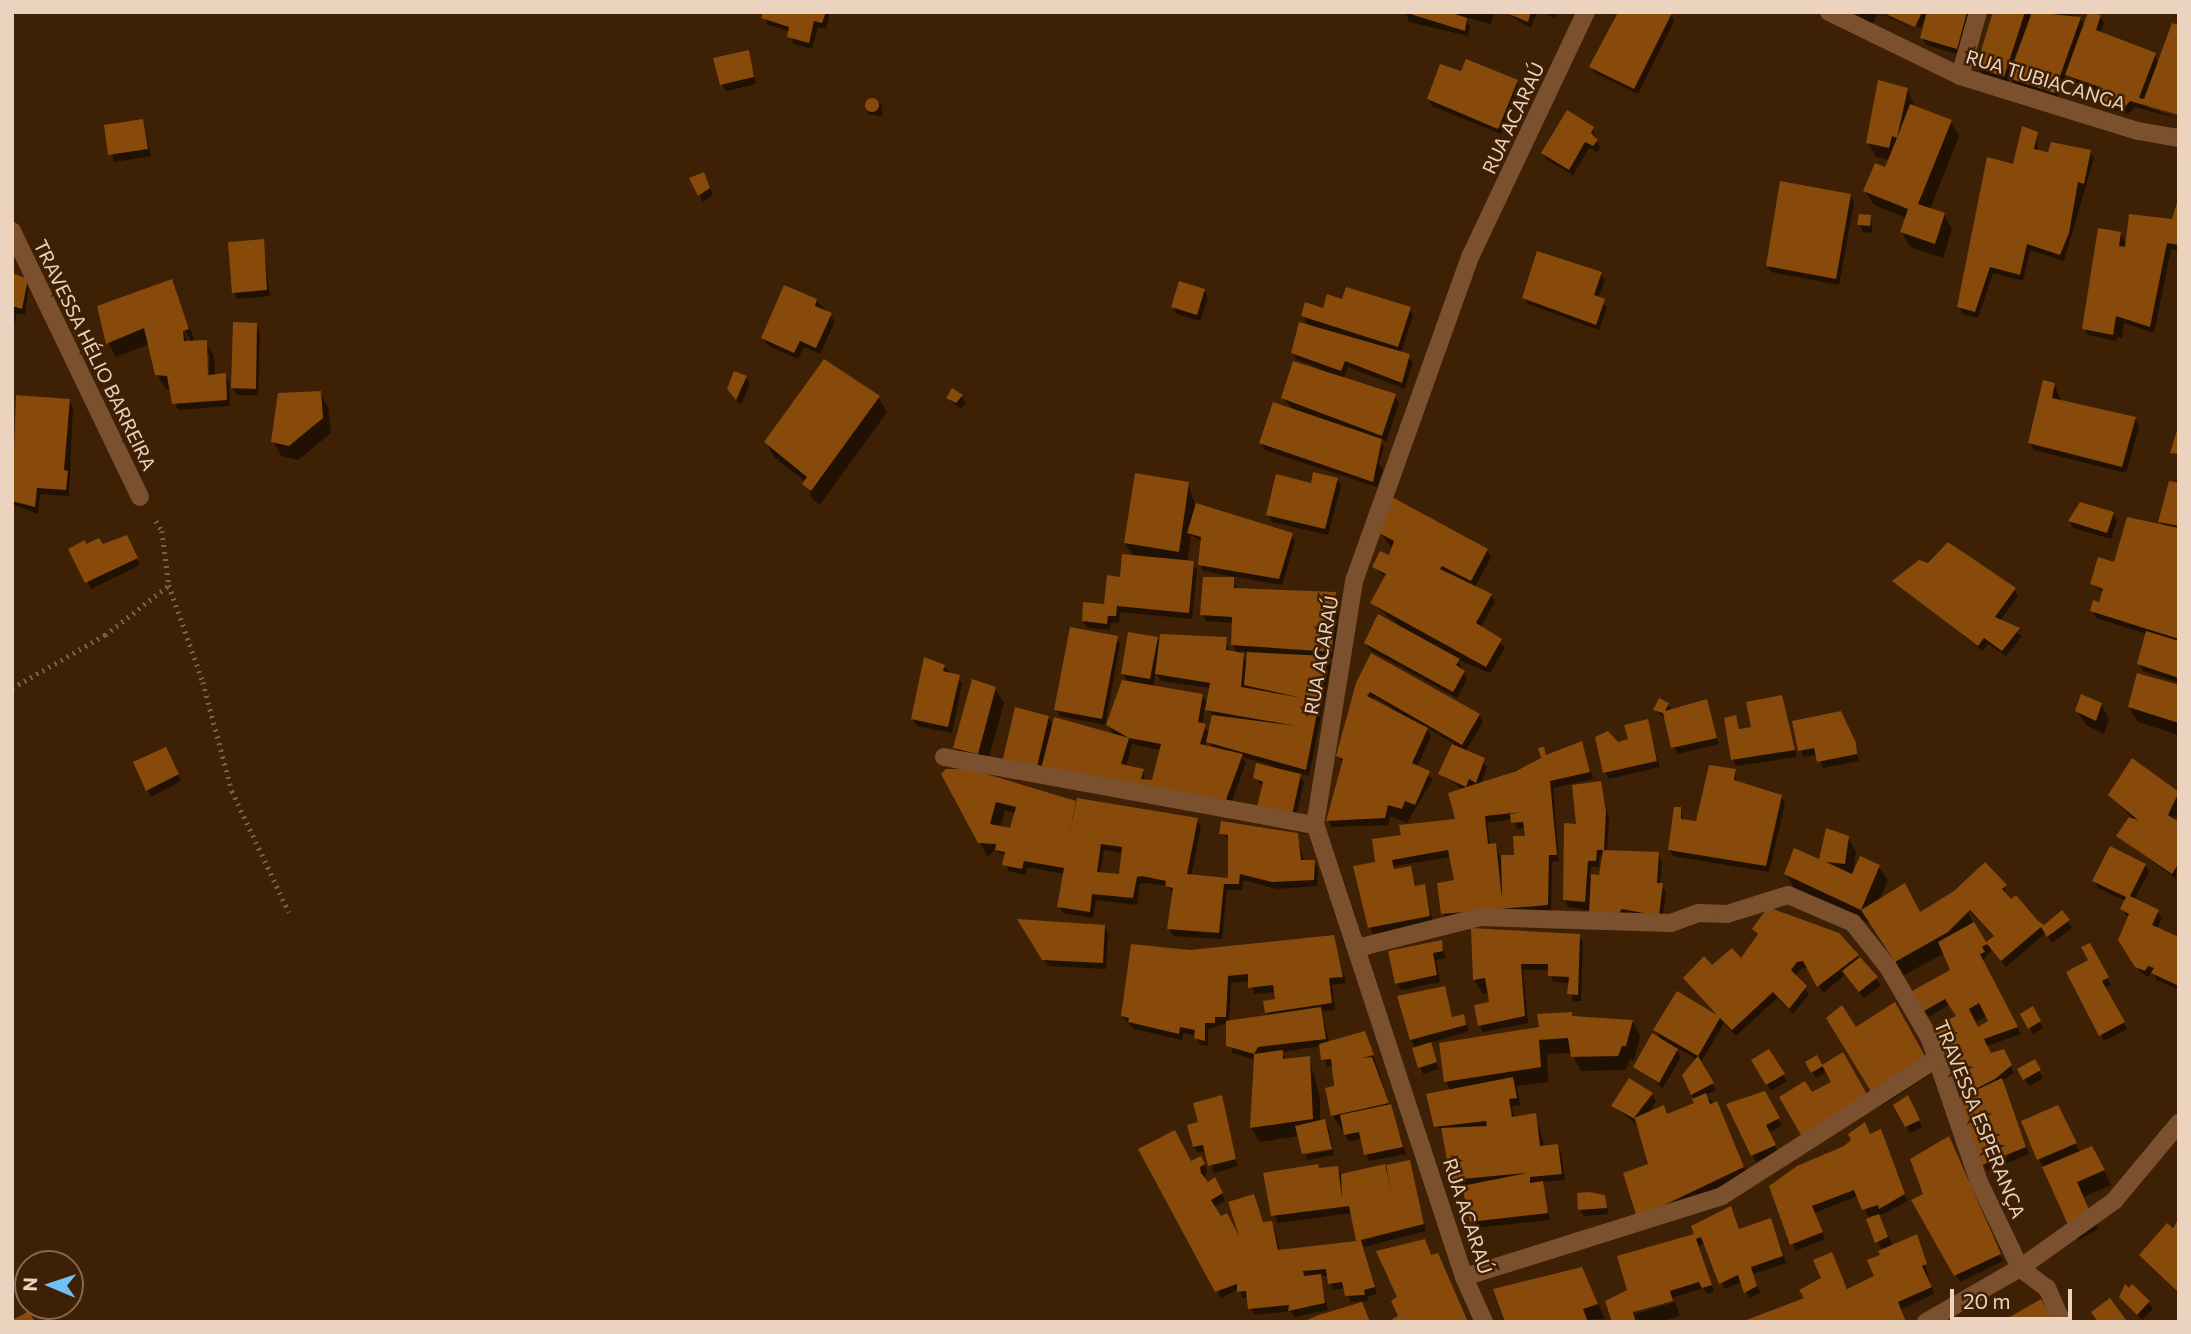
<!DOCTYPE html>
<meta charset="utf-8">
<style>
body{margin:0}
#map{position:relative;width:2191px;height:1334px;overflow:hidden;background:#3e2005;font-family:Commissioner,sans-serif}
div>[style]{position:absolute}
.shadow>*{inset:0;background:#0007}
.building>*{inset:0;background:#874a0a}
.round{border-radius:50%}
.path>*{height:4.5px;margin-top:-2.25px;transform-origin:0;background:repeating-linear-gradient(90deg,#7b5f46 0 2px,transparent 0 7px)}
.minor>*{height:18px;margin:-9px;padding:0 9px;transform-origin:9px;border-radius:9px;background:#7b502e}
span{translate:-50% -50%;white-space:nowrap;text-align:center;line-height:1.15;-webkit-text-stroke:5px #3e2005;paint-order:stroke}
.street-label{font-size:19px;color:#ecd3c0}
.frame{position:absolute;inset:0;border:14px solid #ecd3c0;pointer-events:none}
.north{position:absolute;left:14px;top:1250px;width:70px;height:70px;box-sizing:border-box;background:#3e2005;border:2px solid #846850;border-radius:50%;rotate:272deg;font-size:19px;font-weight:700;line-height:28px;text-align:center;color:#ecd3c0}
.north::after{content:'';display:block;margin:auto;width:24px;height:32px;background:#71c1f5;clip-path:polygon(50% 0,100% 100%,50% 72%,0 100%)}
.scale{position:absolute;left:1950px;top:1289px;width:122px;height:32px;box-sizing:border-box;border:4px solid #ecd3c0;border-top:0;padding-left:9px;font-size:21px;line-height:24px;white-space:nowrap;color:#ecd3c0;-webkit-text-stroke:5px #3e2005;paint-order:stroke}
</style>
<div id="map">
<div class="shadow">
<div style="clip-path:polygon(764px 12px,830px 12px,826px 29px,818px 27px,812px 49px,793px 44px,790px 32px,767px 24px)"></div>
<div style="clip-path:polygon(1406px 12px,1450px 12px,1457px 18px,1454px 12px,1494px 12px,1491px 24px,1464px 17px,1470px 27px,1468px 36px,1409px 22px)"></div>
<div style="clip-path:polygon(1505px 12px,1537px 12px,1531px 28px)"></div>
<div style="clip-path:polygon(1542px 12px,1557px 12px,1555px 18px)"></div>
<div style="clip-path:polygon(1617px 12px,1670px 12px,1674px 21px,1638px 94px,1595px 73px,1591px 67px)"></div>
<div style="clip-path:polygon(1844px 12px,1878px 12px,1871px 29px)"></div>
<div style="clip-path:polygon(1880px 12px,1927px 12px,1921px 28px,1886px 13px,1919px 33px)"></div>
<div style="clip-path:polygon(1930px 12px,1972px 12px,1961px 55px,1926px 45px,1922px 38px)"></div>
<div style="clip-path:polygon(1994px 12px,2030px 12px,2030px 22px,2034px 12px,2064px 12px,2080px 18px,2085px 26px,2100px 16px,2104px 23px,2100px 33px,2155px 55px,2159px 63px,2147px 107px,2179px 119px,2135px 107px,2128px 114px,2101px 105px,2100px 92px,2071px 81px,2067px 74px,2057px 99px,2014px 85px,2010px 77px,2008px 82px,1982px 74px,1978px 67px)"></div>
<div style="clip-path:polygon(748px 52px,756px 84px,726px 91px,722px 84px)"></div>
<div style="clip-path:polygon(1462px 73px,1516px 81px,1520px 88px,1501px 134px,1432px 106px,1428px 99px)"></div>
<div style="clip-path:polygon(1907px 89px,1915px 107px,1951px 122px,1959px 136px,1930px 209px,1944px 214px,1952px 229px,1943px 258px,1910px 247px,1902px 232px,1906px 218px,1874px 205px,1865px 191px,1890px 160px,1876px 157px,1868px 143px)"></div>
<div style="clip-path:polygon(867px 101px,881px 104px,883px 117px,868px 114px)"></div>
<div style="clip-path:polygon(143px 121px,151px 156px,114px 162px,106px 127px)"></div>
<div style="clip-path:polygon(1592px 129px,1600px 148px,1597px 152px,1589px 148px,1573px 175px,1547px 160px,1543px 153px)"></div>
<div style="clip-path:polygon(2036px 133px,2038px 151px,2090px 152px,2094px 158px,2064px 261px,2030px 250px,2023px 281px,1993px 273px,1978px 318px,1963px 314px,1959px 307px,2014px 166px)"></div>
<div style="clip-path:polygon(704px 174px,713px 195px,703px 202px,692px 179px)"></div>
<div style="clip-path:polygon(1850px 195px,1854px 202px,1839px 285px,1771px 272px,1767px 265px)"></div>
<div style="clip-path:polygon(2179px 199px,2179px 251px,2171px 249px,2154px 333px,2124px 323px,2122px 338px,2117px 337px,2116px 341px,2088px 335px,2084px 328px,2120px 233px,2127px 245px,2174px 221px)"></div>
<div style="clip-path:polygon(1870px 217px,1873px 233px,1863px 232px,1859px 225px)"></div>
<div style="clip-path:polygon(263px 241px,270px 296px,237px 299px,234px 292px)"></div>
<div style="clip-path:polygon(1601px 273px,1605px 280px,1598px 298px,1607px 307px,1599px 330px,1528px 304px,1524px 297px)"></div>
<div style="clip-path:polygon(12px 275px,25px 278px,29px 284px,25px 315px,17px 313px,12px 332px)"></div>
<div style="clip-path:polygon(evenodd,171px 281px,195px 342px,206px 342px,214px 356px,215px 375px,225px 375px,229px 382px,230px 406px,178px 410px,171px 389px,166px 389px,157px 375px,149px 344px,116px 357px,108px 343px,171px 281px,180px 322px,192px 343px,188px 343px,180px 322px,171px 281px,205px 354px,209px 354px,210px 383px,207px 383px,205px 354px)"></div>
<div style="clip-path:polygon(787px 289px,817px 301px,835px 321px,820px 354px,804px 347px,798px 359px,767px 345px,763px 338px)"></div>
<div style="clip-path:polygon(1204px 291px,1208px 298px,1200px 321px,1177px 314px,1173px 307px)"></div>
<div style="clip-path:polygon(1343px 301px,1409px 308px,1413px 315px,1401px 353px,1413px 362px,1405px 389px,1348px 367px,1343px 379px,1395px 396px,1399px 403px,1386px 442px,1380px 439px,1384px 447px,1379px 463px,1383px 470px,1377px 487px,1265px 450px,1261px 443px,1295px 411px,1283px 398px,1320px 368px,1297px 360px,1293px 353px,1309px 327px,1303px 316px)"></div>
<div style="clip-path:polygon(256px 325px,260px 332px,258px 395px,237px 395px,233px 388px)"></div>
<div style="clip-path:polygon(746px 377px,750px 384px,741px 405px,733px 396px)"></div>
<div style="clip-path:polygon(2054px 384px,2062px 403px,2135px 419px,2139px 426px,2126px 473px,2034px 450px,2030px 443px)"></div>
<div style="clip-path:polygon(320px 392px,328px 407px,331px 433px,298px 460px,281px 456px,273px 441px)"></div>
<div style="clip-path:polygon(18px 395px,69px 401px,73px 407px,69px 496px,40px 494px,38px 514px,12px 504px)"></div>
<div style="clip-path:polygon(962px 396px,966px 403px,960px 409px,948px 398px)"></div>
<div style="clip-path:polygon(878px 397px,887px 412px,820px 505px,812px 499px,806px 482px,774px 457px,766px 442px)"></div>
<div style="clip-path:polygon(1337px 479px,1341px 486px,1328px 535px,1272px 522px,1268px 515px,1312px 485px)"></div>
<div style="clip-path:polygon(1188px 484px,1195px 505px,1291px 535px,1295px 541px,1282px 585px,1203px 571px,1200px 565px,1202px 542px,1191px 535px,1187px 562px,1197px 569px,1192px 619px,1120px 612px,1119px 622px,1111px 623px,1110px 630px,1087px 628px,1083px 621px,1105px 606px,1133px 556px,1125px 543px)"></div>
<div style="clip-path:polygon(2179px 485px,2179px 683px,2143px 671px,2139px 664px,2147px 634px,2096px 618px,2092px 611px,2101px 604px,2104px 593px,2092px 584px,2164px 528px,2160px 522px)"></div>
<div style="clip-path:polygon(2113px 513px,2117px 520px,2111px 539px,2073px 528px,2070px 521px)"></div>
<div style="clip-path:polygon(1381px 533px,1487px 550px,1491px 557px,1475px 587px,1492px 597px,1470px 630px,1492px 597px,1495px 602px,1480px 628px,1505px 647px,1490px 673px,1458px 660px,1467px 679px,1457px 698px,1370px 650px,1366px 643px,1407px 632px,1372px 603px,1386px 578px,1374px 567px,1390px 558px,1393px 550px)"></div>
<div style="clip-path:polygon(98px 540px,102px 547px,130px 544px,140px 565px,91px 589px,70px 550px)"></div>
<div style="clip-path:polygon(evenodd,1233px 579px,1237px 590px,1335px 593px,1339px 600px,1335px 658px,1327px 657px,1331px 665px,1309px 776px,1298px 773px,1304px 782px,1295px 821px,1255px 778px,1274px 766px,1242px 757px,1246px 763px,1228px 811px,1008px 769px,1048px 717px,1054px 727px,1115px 736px,1108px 725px,1128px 682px,1123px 674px,1157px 638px,1161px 645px,1226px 638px,1229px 652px,1238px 654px,1232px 644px,1234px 623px,1206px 621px,1202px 614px,1233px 579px,1241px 651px,1249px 652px,1248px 664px,1241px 651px,1233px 579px,1156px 672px,1161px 681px,1211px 688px,1208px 705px,1202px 696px,1153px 687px,1156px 672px,1233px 579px,1205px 706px,1214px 717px,1210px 734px,1202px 725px,1205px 706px,1233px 579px,1207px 738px,1213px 749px,1204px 747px,1207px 738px,1233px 579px,1132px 744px,1161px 750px,1153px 782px,1145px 781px,1143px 770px,1126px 767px,1132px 744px)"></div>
<div style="clip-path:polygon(1895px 582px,2014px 589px,2018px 596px,2000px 621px,2022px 636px,2006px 656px,1988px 644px,1983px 651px)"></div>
<div style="clip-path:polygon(1116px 638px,1120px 644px,1105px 725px,1060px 716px,1056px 710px)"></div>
<div style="clip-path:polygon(944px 667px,962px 683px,952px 733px,917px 726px,913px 719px)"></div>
<div style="clip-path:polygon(evenodd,1357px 684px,1479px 715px,1483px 722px,1465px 752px,1487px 766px,1481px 784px,1543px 759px,1544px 749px,1548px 757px,1582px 743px,1593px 779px,1553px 788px,1559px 861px,1552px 862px,1551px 911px,1447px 920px,1443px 913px,1456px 882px,1451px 857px,1394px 866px,1396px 870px,1410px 868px,1417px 887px,1425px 886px,1433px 922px,1373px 934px,1370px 927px,1378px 864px,1403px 837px,1457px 821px,1464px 790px,1440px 774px,1454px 744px,1426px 727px,1431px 736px,1417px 767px,1433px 779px,1407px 823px,1390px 816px,1388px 825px,1332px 827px,1328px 821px,1343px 763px,1338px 756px,1357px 684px,1374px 697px,1392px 708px,1391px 711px,1372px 701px,1374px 697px,1357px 684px,1512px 819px,1517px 829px,1526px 828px,1527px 838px,1515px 857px,1500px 857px,1495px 845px,1490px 846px,1487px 823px,1512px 819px)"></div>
<div style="clip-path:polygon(2179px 687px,2179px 735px,2138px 722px,2129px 707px)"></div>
<div style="clip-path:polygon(995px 689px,1004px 703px,986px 768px,963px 762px,955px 747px)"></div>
<div style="clip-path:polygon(1781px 697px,1797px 757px,1736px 766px,1733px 759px,1736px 717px,1740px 730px,1753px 728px)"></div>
<div style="clip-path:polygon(1706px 701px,1719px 744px,1677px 754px,1666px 719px,1655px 710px,1668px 704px,1672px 711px)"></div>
<div style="clip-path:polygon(2101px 704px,2109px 719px,2104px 734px,2086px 725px,2077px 711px)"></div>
<div style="clip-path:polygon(1844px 720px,1859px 761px,1823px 768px,1817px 755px,1803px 757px,1794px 723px)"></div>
<div style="clip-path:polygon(1647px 721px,1660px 767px,1609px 779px,1605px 772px,1617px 744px,1630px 741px)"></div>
<div style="clip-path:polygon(169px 756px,181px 781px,151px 797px,135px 763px)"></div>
<div style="clip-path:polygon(2133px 761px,2179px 794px,2179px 811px,2172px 820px,2179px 824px,2176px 879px,2118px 836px,2131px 817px,2110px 795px)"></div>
<div style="clip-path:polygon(1735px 770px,1737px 783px,1781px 796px,1785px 803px,1769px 872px,1673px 856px,1669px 850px,1680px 809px,1684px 821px,1698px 823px)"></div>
<div style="clip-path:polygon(evenodd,1003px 782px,1077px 803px,1197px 820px,1201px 826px,1191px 877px,1230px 880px,1230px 841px,1221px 833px,1297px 835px,1304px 861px,1314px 862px,1318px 868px,1317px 886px,1277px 889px,1243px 880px,1242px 890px,1227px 890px,1222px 939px,1173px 936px,1169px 929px,1174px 893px,1167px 886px,1147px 883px,1140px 884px,1137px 905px,1096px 900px,1093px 918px,1063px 913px,1059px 906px,1064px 874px,1027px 867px,1026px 875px,1008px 871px,1006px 856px,994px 850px,988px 857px,980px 843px,1003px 782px,1005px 810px,1016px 813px,1012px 830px,1000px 828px,1005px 810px,1003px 782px,1072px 820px,1072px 846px,1065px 846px,1072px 820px,1003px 782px,1104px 850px,1123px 853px,1120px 876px,1100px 874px,1104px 850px)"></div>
<div style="clip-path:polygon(evenodd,1600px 783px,1609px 819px,1607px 852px,1658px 854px,1662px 861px,1660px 885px,1666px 891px,1662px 922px,1568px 907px,1564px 900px,1578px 825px,1600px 783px,1600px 856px,1604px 857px,1601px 877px,1590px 876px,1591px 867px,1599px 867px,1600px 856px)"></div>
<div style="clip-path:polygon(evenodd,1848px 837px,1856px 852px,1853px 872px,1879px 867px,1888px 881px,1879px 900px,1920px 914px,1955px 892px,1985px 864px,2005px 887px,2006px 896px,2044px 927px,2062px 912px,2072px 928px,2052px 943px,2046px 933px,2006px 967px,1992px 949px,1982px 962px,2021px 1034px,1987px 1046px,1991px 1055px,2003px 1051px,2014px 1073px,2002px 1081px,2029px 1154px,1987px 1171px,1984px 1164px,1968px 1095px,1936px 1028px,1962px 1022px,1950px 1004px,1929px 1017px,1914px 992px,1953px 971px,1945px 953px,1904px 975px,1872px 924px,1795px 889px,1786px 874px,1820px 862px,1848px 837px,1967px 909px,1995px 937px,1986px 945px,1975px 927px,1967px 909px,1848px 837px,1987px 1015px,1990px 1022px,1978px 1029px,1975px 1023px,1987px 1015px)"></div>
<div style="clip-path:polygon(2145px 865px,2149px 872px,2134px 900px,2158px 912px,2162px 919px,2156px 929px,2179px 938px,2179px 990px,2157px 980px,2151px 971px,2149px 977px,2141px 973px,2124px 947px,2129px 918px,2122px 909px,2126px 901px,2098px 888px,2094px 881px)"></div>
<div style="clip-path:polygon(1020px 921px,1104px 926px,1108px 933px,1106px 969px,1048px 966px)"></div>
<div style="clip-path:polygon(1494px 929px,1579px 936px,1583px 943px,1581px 1001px,1573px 1001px,1570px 983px,1553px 982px,1550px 970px,1523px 970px,1528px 1023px,1483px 1032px,1480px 1025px,1491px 1003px,1489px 993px,1483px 994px,1474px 980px,1472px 930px)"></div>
<div style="clip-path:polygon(1754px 930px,1858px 956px,1881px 985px,1864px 998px,1845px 975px,1823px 993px,1809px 967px,1801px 969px,1795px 976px,1809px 994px,1793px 1014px,1777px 998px,1736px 1036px,1724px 1023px,1700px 1064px,1716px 1090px,1706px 1095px,1720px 1110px,1747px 1174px,1642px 1223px,1650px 1165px,1636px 1124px,1613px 1106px,1652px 1094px,1656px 1101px,1648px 1114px,1663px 1107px,1668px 1115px,1696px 1104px,1692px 1094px,1697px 1059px,1674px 1046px,1681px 1057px,1663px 1088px,1635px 1067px,1662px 1041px,1655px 1030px,1717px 1016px,1685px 978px,1742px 960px,1759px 937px)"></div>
<div style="clip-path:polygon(evenodd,1333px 936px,1346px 983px,1332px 985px,1335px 1010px,1322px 1011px,1329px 1043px,1368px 1039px,1406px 1154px,1369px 1161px,1362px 1139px,1349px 1141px,1333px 1116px,1333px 1066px,1327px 1066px,1321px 1046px,1282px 1052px,1286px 1060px,1309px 1058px,1320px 1097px,1320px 1122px,1328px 1127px,1333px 1147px,1303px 1152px,1299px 1136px,1260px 1142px,1251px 1128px,1253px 1059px,1232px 1053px,1228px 1023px,1208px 1029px,1208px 1046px,1200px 1045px,1196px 1036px,1183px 1033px,1182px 1040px,1134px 1029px,1122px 1016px,1190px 952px,1333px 936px,1250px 981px,1254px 994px,1276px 992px,1277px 1000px,1267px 1012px,1269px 1017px,1229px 1022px,1231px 983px,1250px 981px)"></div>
<div style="clip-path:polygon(1441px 942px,1446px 958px,1436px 960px,1440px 982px,1401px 990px,1397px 984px)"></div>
<div style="clip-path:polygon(2089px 946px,2111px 985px,2104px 988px,2127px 1029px,2104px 1041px,2068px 972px,2091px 960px)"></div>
<div style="clip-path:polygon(1444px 988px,1453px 1019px,1463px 1016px,1469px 1031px,1429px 1043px,1439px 1069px,1423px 1074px,1412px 1040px)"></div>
<div style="clip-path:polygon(1895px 1004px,1933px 1073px,1881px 1106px,1836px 1033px,1855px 1029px)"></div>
<div style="clip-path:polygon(2033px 1009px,2043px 1028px,2033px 1034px,2022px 1015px)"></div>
<div style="clip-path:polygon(1571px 1014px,1574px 1018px,1632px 1021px,1640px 1036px,1634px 1060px,1630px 1059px,1626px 1070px,1581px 1071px,1572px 1053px,1547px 1054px,1548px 1082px,1517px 1086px,1520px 1105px,1512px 1106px,1514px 1119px,1535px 1115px,1545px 1147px,1557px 1146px,1561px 1152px,1565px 1180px,1541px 1182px,1550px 1220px,1476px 1228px,1464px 1186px,1457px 1186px,1453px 1179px,1444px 1132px,1436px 1126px,1451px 1091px,1446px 1082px)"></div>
<div style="clip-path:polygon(1768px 1051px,1787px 1081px,1771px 1091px,1753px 1061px)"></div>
<div style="clip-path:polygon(1843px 1054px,1870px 1103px,1811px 1095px,1833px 1083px,1828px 1071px,1816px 1078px,1808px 1063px,1816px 1058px,1822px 1067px)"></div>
<div style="clip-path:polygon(2034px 1062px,2043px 1078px,2029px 1086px,2019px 1070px)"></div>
<div style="clip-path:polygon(1764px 1093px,1782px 1125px,1768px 1133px,1778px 1152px,1756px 1162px,1752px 1155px)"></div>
<div style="clip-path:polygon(1221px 1097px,1238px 1166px,1214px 1173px,1206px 1151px,1198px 1153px,1194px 1147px,1200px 1124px)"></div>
<div style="clip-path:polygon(1911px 1104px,1922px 1127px,1910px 1133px,1895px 1105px)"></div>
<div style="clip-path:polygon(2061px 1114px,2080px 1153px,2100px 1162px,2111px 1185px,2084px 1197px,2098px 1229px,2079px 1240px,2039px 1159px)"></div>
<div style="clip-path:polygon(1881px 1131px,1907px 1201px,1884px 1214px,1868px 1216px,1858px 1196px,1814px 1213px,1825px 1239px,1796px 1251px,1771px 1186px)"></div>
<div style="clip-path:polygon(evenodd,1141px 1150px,1191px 1164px,1201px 1159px,1207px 1171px,1203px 1179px,1220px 1190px,1225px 1201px,1213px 1207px,1220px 1218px,1226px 1215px,1244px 1243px,1253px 1196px,1264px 1223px,1271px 1223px,1275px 1230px,1280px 1252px,1358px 1243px,1352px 1213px,1277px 1223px,1265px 1174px,1337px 1168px,1342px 1176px,1410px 1162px,1426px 1231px,1364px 1247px,1377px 1294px,1367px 1297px,1368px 1301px,1351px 1302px,1345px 1288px,1333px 1290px,1329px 1276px,1320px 1276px,1328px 1310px,1294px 1317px,1291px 1311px,1254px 1315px,1248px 1297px,1243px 1298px,1238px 1289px,1221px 1298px,1141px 1150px,1389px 1171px,1396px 1204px,1393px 1204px,1384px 1172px,1389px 1171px)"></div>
<div style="clip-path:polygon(1333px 1150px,1334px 1155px,1308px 1160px,1305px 1155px)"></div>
<div style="clip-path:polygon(1604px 1197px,1609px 1214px,1584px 1216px,1580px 1209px)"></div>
<div style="clip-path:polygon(1913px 1201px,1995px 1243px,2003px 1261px,1960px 1282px)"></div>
<div style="clip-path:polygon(1731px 1208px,1740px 1231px,1770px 1221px,1774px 1227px,1786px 1263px,1753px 1274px,1760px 1293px,1749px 1298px,1742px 1282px,1724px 1289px,1706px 1243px,1698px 1246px,1714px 1292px,1707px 1294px,1703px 1288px,1635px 1310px,1635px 1314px,1675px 1302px,1680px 1316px,1658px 1322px,1640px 1322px,1637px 1316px,1637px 1322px,1614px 1322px,1628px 1291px)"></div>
<div style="clip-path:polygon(1878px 1216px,1893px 1246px,1916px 1236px,1934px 1294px,1901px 1309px,1806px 1299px,1841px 1276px,1848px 1290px,1876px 1277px,1882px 1251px,1868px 1220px)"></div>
<div style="clip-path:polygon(2179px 1221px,2179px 1294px,2141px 1255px)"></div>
<div style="clip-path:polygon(1589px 1284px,1605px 1319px,1505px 1322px)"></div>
<div style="clip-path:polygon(2121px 1297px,2149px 1302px,2153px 1309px,2142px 1320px)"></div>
</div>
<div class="building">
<div style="clip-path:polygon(763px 12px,826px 12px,822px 23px,814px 21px,809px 43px,787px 37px,789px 27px,761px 18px)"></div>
<div style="clip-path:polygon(1404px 12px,1449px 12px,1467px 18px,1465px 31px)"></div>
<div style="clip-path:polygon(1504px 12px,1531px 12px,1528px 22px)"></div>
<div style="clip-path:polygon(1618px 12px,1672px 13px,1634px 89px,1589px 67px)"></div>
<div style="clip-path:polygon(1881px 12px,1922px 12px,1915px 27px)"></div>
<div style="clip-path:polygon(1927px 12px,1967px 12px,1957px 49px,1920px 38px)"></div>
<div style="clip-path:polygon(1993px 12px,2025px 12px,2004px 77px,1976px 67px)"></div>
<div style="clip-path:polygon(2032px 12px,2081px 17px,2054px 93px,2008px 78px)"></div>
<div style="clip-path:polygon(2088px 12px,2101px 15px,2096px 30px,2156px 53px,2139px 98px,2144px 99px,2172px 23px,2179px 25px,2179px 115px,2130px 101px,2124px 108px,2095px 99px,2100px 87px,2065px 75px)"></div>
<div style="clip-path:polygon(749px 50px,754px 77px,720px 85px,713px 58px)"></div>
<div style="clip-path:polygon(1466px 59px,1518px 80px,1498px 129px,1427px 99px,1440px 64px,1461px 71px)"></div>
<div style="clip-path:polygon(1878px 80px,1908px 88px,1897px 138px,1910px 104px,1952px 120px,1918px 204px,1945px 213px,1935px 244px,1900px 232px,1908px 209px,1863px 191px,1875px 163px,1885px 167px,1897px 138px,1892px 136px,1889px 148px,1866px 143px)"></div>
<div class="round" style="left:865px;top:98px;width:14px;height:14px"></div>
<div style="clip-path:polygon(1567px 110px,1594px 127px,1591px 133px,1598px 140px,1593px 146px,1585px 142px,1569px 170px,1541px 153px)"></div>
<div style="clip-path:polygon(143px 119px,148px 149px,108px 155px,104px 125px)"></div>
<div style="clip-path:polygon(2022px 126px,2038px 132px,2034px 149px,2048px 152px,2051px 142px,2091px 150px,2084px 184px,2078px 182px,2069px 233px,2060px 255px,2027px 244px,2020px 275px,1990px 267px,1975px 312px,1957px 307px,1987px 157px,2013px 164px)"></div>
<div style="clip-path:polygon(704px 172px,710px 188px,698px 196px,689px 178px)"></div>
<div style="clip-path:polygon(1780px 181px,1851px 194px,1836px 279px,1766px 266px)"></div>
<div style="clip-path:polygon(2179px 196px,2179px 245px,2167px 243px,2150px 327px,2116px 316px,2113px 335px,2082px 329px,2098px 228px,2121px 232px,2119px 246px,2125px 247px,2129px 214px,2172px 219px)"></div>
<div style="clip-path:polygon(1859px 214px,1871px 215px,1870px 226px,1857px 225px)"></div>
<div style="clip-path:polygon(264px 239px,267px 290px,232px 293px,228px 242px)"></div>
<div style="clip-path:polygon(1537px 251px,1602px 272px,1594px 295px,1605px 299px,1596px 325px,1522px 298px)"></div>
<div style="clip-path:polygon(12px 273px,28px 279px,22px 309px,12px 306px)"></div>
<div style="clip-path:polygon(172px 279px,189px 329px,183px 331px,184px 341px,207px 340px,208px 375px,226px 373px,227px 400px,172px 404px,167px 376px,155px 375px,144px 328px,106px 344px,97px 306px)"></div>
<div style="clip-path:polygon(1179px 281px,1205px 289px,1197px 315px,1171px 307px)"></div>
<div style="clip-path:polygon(784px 285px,817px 299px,815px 306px,832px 313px,816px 348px,800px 341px,794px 353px,761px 338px)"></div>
<div style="clip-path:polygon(1346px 287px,1411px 307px,1398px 347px,1301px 316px,1305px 302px,1323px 308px,1327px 294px,1342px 299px)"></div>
<div style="clip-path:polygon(233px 322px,257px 323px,256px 389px,231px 388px)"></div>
<div style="clip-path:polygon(1299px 322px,1410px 354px,1402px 383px,1345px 361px,1341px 371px,1291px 353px)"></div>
<div style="clip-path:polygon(824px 359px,880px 396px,811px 491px,802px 484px,807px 477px,764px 442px)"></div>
<div style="clip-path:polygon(1293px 361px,1396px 394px,1382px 436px,1281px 398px)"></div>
<div style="clip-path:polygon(734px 371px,747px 376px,736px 400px,727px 389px)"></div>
<div style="clip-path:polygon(2043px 380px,2055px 383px,2052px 398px,2136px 417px,2122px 467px,2028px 443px)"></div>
<div style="clip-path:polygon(952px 388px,963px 395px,956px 403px,946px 398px)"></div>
<div style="clip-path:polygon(321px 391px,323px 418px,289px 446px,271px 442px,278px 393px)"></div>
<div style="clip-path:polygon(16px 395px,70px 399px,64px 470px,68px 471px,66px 490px,37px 488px,35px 507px,12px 501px)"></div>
<div style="clip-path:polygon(1273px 402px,1382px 439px,1373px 482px,1259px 443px)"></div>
<div style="clip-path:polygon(2179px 424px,2179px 454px,2170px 453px)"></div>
<div style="clip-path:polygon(1313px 472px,1338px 478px,1325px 529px,1266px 515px,1276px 474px,1311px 483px)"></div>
<div style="clip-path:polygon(1135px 473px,1189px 482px,1179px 552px,1124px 543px)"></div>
<div style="clip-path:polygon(2169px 481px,2179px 483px,2179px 526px,2158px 522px)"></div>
<div style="clip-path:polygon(1392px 497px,1488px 549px,1471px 581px,1442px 566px,1440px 569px,1492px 594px,1476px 623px,1502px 639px,1486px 667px,1370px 603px,1386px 574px,1372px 567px,1380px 551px,1389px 555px,1394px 541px,1379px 533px)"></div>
<div style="clip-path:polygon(2080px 502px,2114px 512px,2107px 533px,2068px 521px)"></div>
<div style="clip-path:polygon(1196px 503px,1293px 533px,1279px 579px,1198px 565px,1201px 537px,1187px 533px)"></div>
<div style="clip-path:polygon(2127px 517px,2179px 528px,2179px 639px,2090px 611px,2093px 600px,2099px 602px,2103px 589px,2090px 584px,2098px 557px,2114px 562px)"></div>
<div style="clip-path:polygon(127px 535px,138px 558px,85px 583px,68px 549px,85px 540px,86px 544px,99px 538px,103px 544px)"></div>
<div style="clip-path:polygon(1948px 542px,2016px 588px,1995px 617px,2020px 628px,2002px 651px,1984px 638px,1978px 646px,1892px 581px,1919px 560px,1928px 563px)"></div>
<div style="clip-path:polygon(1122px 554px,1194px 561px,1189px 613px,1117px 606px,1116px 616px,1108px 616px,1107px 624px,1082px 621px,1083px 602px,1104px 604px,1107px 575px,1120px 577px)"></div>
<div style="clip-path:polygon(1203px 577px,1234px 577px,1234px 588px,1336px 592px,1332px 652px,1231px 645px,1232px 617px,1200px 615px)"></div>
<div style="clip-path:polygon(1378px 614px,1460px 659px,1456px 665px,1465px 671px,1453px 692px,1364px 643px)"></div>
<div style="clip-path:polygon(1070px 627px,1118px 636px,1102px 719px,1054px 710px)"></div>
<div style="clip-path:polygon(2146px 631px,2179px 641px,2179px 678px,2137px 664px)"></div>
<div style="clip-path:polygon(1128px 632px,1158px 637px,1150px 679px,1121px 674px)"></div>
<div style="clip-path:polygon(1160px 634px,1227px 637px,1226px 650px,1244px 653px,1241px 687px,1302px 698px,1244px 685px,1247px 652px,1328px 656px,1306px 770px,1206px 742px,1212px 715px,1297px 726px,1205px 710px,1210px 683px,1155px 674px)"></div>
<div style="clip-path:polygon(1371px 653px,1480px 714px,1462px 745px,1370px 692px,1367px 696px,1428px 728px,1412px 763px,1430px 771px,1415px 805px,1405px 801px,1402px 809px,1388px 805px,1385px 818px,1326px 821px,1343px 759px,1336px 756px,1356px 683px)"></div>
<div style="clip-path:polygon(924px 657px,945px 665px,943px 671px,960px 675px,948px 727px,911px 719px)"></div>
<div style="clip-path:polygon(2137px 673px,2179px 685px,2179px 723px,2128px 707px)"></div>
<div style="clip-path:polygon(972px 679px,996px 687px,978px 754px,953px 748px)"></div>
<div style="clip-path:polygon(1122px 680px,1203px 694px,1198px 722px,1206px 724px,1200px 744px,1243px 754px,1224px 805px,1041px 769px,1054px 717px,1129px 738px,1121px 764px,1144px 769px,1141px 779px,1152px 780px,1161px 744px,1129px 738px,1106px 725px)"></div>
<div style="clip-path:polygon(2081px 694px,2102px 703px,2096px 721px,2075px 711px)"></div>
<div style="clip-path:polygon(1782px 695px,1795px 750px,1731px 760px,1724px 718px,1736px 715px,1739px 729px,1751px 727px,1746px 702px)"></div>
<div style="clip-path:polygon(1659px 698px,1669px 703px,1665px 711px,1707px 699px,1717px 738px,1671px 748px,1663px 713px,1653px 710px)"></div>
<div style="clip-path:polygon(1015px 707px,1049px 716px,1036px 771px,1002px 763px)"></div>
<div style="clip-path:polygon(1841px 711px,1856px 743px,1857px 754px,1817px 762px,1814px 748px,1798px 751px,1792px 721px)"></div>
<div style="clip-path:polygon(1648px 719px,1657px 761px,1603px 773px,1595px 737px,1608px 731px,1618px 742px,1628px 739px,1624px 725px)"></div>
<div style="clip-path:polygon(evenodd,1582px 741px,1590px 772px,1550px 781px,1557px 855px,1549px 855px,1548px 905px,1441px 914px,1437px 883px,1454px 880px,1448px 850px,1392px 860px,1394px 869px,1411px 866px,1415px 886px,1425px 884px,1430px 916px,1368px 928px,1353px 866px,1375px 862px,1372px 839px,1401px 835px,1399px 825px,1455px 819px,1448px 793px,1516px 771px,1541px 758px,1538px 748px,1544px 747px,1546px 755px,1582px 741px,1522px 812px,1510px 814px,1511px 823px,1523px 822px,1525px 836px,1513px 836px,1514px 855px,1501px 855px,1502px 900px,1496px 843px,1488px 844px,1485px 816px,1522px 812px)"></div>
<div style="clip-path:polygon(1452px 744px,1485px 758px,1476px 783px,1469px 779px,1466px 787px,1438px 774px)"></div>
<div style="clip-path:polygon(166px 747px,179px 774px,146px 791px,133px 762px)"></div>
<div style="clip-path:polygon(2132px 758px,2179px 792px,2168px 815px,2179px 822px,2179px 863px,2172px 874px,2116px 836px,2129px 817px,2138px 820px,2108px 795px)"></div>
<div style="clip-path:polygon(1256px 763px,1301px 774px,1292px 815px,1257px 807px,1263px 782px,1253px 778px)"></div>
<div style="clip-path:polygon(1709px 765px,1736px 769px,1734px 780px,1782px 795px,1766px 866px,1668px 850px,1674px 807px,1681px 807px,1681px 819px,1696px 821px)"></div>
<div style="clip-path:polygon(evenodd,970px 769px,1076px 801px,1067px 845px,1077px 798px,1198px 818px,1187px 874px,1228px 878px,1228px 835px,1219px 834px,1221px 821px,1298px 833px,1301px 860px,1315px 860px,1314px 880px,1272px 882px,1240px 874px,1239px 884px,1224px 884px,1219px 933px,1167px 929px,1173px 888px,1165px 886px,1166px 881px,1142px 876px,1137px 877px,1133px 898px,1092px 894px,1090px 912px,1057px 907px,1064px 868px,1024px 861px,1022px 869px,1002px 865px,1005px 852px,995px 850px,996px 844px,978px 843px,941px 774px,946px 769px,970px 769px,996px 802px,1016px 807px,1010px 828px,990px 824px,996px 802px,970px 769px,1101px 844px,1122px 847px,1119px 874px,1097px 872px,1101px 844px)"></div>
<div style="clip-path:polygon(1601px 781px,1606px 811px,1604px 850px,1659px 852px,1657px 883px,1663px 883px,1659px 916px,1622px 909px,1618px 915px,1589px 912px,1591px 874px,1599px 875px,1603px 850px,1597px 850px,1596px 861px,1588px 861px,1585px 902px,1563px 900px,1564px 823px,1576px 824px,1572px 785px)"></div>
<div style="clip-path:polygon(evenodd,1826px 828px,1849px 836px,1845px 864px,1826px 862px,1852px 874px,1860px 856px,1880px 865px,1861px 910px,1905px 883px,1920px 912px,1954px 891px,1985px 862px,2007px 885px,2002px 889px,2011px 899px,2016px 895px,2038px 921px,2044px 925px,2062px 910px,2070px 920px,2047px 937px,2041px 927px,2001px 961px,1987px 944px,1982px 947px,1985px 952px,1980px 954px,2018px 1027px,1984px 1039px,1991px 1053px,2004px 1049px,2012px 1065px,1995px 1079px,1966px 1094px,1933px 1027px,1956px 1016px,1945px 999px,1924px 1011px,1912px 991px,1950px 970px,1938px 942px,1974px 922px,1986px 942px,1994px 936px,1970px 910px,1948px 932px,1895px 962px,1861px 910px,1784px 874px,1794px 848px,1819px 859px,1826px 828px,1979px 1003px,1988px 1021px,1978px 1027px,1969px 1009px,1979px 1003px)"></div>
<div style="clip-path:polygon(2110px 846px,2146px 864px,2130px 896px,2159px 910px,2152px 925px,2179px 937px,2179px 986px,2151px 973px,2154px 968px,2148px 966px,2145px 971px,2135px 967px,2118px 940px,2129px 914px,2120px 909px,2126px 897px,2092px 881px)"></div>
<div style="clip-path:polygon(1768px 907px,1839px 933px,1859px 955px,1817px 987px,1803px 961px,1797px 962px,1791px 970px,1807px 986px,1789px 1009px,1773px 992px,1732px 1030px,1720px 1018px,1698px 1056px,1653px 1030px,1677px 991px,1717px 1015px,1683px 978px,1704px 956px,1712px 965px,1732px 948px,1741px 958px,1758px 934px,1752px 929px)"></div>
<div style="clip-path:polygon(1017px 919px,1105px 925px,1103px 963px,1042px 960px)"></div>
<div style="clip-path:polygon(1471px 928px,1580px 934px,1578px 995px,1567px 994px,1569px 977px,1548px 976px,1548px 964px,1521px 964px,1525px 1016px,1478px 1026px,1474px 1005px,1489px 1002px,1485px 978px,1473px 980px)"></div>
<div style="clip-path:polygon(1334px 935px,1343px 977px,1329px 978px,1332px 1003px,1265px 1013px,1263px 1001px,1275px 999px,1273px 985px,1248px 988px,1248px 974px,1228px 976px,1226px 1017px,1215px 1017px,1215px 1023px,1205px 1023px,1205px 1041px,1194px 1038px,1195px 1030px,1180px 1027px,1179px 1034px,1128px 1022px,1129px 1018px,1121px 1016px,1131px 944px,1190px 950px)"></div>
<div style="clip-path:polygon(1442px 940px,1443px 951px,1433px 953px,1437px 975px,1395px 984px,1388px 951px)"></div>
<div style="clip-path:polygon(2090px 943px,2109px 977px,2102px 981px,2125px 1022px,2099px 1036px,2066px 972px,2088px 960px,2081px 947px)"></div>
<div style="clip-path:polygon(1860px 957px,1878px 977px,1859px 992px,1842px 971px)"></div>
<div style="clip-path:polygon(1445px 986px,1452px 1017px,1464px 1014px,1466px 1025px,1410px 1040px,1397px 996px)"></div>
<div style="clip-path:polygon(1895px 1002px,1926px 1058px,1872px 1093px,1826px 1018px,1842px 1005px,1856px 1027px)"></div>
<div style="clip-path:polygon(2033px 1006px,2041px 1021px,2028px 1029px,2020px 1014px)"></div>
<div style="clip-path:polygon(1321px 1007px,1326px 1039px,1258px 1047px,1254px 1054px,1283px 1050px,1283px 1059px,1310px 1056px,1313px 1119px,1250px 1128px,1254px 1054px,1226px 1046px,1226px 1021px)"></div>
<div style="clip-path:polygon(1572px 1012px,1572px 1016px,1633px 1020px,1626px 1046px,1622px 1046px,1618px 1056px,1571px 1057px,1568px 1038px,1539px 1040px,1541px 1067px,1444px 1082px,1439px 1043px,1539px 1027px,1537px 1014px)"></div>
<div style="clip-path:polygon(1365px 1031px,1374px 1055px,1362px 1058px,1372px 1057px,1389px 1103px,1331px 1116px,1325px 1088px,1334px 1086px,1331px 1059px,1321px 1060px,1319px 1044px)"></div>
<div style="clip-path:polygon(1652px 1033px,1678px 1049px,1659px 1083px,1633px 1067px)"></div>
<div style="clip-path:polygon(1431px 1042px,1437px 1062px,1418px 1068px,1412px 1048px)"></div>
<div style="clip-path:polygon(1769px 1049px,1785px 1074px,1766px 1085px,1751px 1060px)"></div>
<div style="clip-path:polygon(1843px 1052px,1868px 1096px,1801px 1135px,1779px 1097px,1805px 1081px,1812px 1092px,1831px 1082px,1822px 1065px)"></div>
<div style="clip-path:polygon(1817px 1055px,1823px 1066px,1811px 1073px,1805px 1062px)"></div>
<div style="clip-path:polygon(1698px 1056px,1714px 1083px,1691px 1095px,1682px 1075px)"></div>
<div style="clip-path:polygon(2035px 1059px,2041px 1070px,2023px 1080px,2017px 1069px)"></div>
<div style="clip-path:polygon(1513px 1077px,1517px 1098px,1509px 1099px,1512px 1117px,1536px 1113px,1540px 1146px,1558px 1144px,1562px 1174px,1530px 1177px,1530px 1183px,1543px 1181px,1548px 1213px,1470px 1222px,1462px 1186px,1527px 1173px,1451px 1180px,1441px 1128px,1487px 1126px,1486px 1121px,1434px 1127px,1426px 1094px)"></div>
<div style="clip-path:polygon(1629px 1078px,1653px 1093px,1634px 1118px,1664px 1105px,1667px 1114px,1694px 1103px,1692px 1099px,1706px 1093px,1710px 1104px,1717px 1101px,1744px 1167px,1637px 1218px,1623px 1173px,1648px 1164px,1635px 1119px,1611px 1106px)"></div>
<div style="clip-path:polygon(2002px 1078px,2026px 1147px,1982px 1165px,1957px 1099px)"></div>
<div style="clip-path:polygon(1765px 1091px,1780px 1118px,1766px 1125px,1776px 1145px,1751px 1156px,1726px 1104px)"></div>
<div style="clip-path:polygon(1222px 1095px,1236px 1159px,1208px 1166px,1203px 1145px,1193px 1147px,1187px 1125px,1198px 1122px,1193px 1103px)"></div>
<div style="clip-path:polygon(1908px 1095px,1920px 1120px,1905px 1127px,1893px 1105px)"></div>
<div style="clip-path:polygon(1391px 1104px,1403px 1147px,1364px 1155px,1359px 1132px,1344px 1135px,1340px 1115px)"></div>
<div style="clip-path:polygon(2058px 1105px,2077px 1143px,2037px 1160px,2021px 1121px)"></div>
<div style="clip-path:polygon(1325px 1119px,1332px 1149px,1302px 1154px,1295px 1126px)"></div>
<div style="clip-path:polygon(1865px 1122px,1870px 1134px,1881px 1129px,1905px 1194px,1879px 1209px,1878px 1205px,1862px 1210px,1854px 1190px,1812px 1206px,1823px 1232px,1790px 1245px,1769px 1186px,1797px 1166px,1844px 1146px,1851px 1140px,1848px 1134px)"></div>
<div style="clip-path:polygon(1175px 1130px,1191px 1161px,1201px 1156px,1205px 1164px,1200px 1167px,1201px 1173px,1208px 1182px,1215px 1177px,1223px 1193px,1211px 1200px,1221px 1216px,1227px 1213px,1239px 1236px,1228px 1202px,1254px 1194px,1263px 1222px,1272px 1221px,1278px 1250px,1356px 1241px,1349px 1206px,1271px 1216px,1263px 1173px,1318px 1164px,1319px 1168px,1338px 1166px,1342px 1199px,1341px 1174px,1385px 1164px,1392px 1196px,1386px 1165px,1410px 1160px,1424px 1224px,1361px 1240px,1375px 1287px,1364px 1290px,1365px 1295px,1345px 1296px,1342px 1282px,1328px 1284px,1326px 1269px,1303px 1271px,1304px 1276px,1321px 1274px,1325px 1303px,1288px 1311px,1289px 1305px,1248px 1309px,1246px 1291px,1237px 1292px,1237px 1284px,1215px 1292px,1138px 1149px)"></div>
<div style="clip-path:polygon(1949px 1136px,2001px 1254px,1954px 1276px,1911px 1200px,1923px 1194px,1910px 1159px)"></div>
<div style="clip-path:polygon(2092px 1146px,2105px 1170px,2077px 1182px,2091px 1214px,2069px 1227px,2042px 1167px)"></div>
<div style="clip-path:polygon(1589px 1192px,1605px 1195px,1607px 1208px,1578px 1210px,1577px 1193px)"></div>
<div style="clip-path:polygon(1731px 1206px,1739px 1229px,1771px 1218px,1783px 1256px,1751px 1267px,1757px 1286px,1744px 1293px,1738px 1275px,1719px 1284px,1701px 1237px,1696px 1239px,1712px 1285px,1702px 1288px,1699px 1282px,1670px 1291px,1673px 1301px,1633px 1312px,1636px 1322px,1612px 1322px,1605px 1301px,1627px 1290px,1617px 1256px,1694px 1234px,1691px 1226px)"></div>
<div style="clip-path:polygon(1879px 1214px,1888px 1237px,1875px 1243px,1866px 1219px)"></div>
<div style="clip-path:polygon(2179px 1218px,2179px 1293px,2139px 1255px,2167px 1223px,2173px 1228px)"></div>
<div style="clip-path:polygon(1917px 1234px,1927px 1264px,1922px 1266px,1932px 1287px,1898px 1302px,1906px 1322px,1741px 1322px,1804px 1298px,1799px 1290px,1821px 1278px,1813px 1260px,1832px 1252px,1847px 1289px,1874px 1276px,1867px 1260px,1880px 1255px,1878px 1251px)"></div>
<div style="clip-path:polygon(1425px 1239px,1431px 1255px,1438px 1253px,1468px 1322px,1387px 1322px,1398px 1316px,1391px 1301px,1397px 1297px,1376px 1251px)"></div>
<div style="clip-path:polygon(1582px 1267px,1598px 1304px,1583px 1309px,1588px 1322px,1505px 1322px,1493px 1289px)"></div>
<div style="clip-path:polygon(2125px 1284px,2129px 1288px,2132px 1284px,2150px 1301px,2137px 1315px,2119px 1297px)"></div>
<div style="clip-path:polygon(2110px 1298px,2126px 1320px,2124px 1322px,2098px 1322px,2091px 1312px)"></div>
<div style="clip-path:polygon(2041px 1299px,2054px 1322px,2001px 1322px)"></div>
<div style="clip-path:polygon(1362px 1302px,1370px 1322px,1302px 1322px,1319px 1315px)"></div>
<div style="clip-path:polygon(29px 1311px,35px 1322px,12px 1322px,12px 1320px)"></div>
</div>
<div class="path">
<div style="left:156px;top:521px;width:12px;rotate:59deg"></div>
<div style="left:162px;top:531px;width:54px;rotate:82.6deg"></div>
<div style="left:169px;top:585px;width:103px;rotate:70.7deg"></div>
<div style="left:203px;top:682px;width:113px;rotate:75.1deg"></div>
<div style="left:232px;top:791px;width:134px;rotate:64.8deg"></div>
<div style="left:12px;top:688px;width:107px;rotate:-29.7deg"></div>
<div style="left:105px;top:635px;width:81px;rotate:-38deg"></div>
</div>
<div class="minor">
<div style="left:1829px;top:12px;width:146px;rotate:26deg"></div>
<div style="left:1960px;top:76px;width:186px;rotate:17.2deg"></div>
<div style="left:2138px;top:131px;width:42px;rotate:9.7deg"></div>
<div style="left:1960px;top:76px;width:66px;rotate:-74.3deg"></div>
<div style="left:12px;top:231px;width:295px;rotate:64.3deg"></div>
<div style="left:944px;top:757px;width:377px;rotate:10.4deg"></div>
<div style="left:1357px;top:948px;width:127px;rotate:-14.1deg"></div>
<div style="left:1480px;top:917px;width:191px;rotate:1.8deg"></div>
<div style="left:1671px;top:923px;width:30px;rotate:-20deg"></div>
<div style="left:1699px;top:913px;width:28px;rotate:2deg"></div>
<div style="left:1727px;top:914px;width:64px;rotate:-17.3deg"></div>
<div style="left:1788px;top:895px;width:71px;rotate:23.3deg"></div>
<div style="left:1853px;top:923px;width:56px;rotate:51.5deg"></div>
<div style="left:1888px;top:967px;width:83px;rotate:59.7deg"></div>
<div style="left:1930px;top:1039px;width:151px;rotate:71.1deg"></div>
<div style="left:1979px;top:1182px;width:95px;rotate:64.5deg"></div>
<div style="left:2020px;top:1268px;width:34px;rotate:37deg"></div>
<div style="left:2047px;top:1288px;width:37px;rotate:66deg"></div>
<div style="left:1464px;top:1277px;width:270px;rotate:-17.4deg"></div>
<div style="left:1722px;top:1196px;width:254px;rotate:-32.6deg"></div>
<div style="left:1484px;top:1322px;width:49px;rotate:-114deg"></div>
<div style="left:1464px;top:1277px;width:476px;rotate:-108.2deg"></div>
<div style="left:1315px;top:825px;width:247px;rotate:-80.9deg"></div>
<div style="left:1354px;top:581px;width:346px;rotate:-70.3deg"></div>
<div style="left:1471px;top:255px;width:269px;rotate:-64.7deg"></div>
<div style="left:1926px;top:1322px;width:108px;rotate:-29.9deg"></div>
<div style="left:2020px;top:1268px;width:115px;rotate:-35.5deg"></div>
<div style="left:2114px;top:1201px;width:102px;rotate:-50.2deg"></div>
</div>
<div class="street-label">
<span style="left:2046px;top:80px;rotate:17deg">RUA TUBIACANGA</span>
<span style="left:1513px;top:118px;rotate:-65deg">RUA ACARAÚ</span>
<span style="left:95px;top:355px;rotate:64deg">TRAVESSA HÉLIO BARREIRA</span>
<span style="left:1321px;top:655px;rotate:-80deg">RUA ACARAÚ</span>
<span style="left:1980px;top:1119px;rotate:68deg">TRAVESSA ESPERANÇA</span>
<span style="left:1468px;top:1216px;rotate:72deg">RUA ACARAÚ</span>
</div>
<div class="frame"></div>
<div class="north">N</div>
<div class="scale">20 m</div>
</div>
